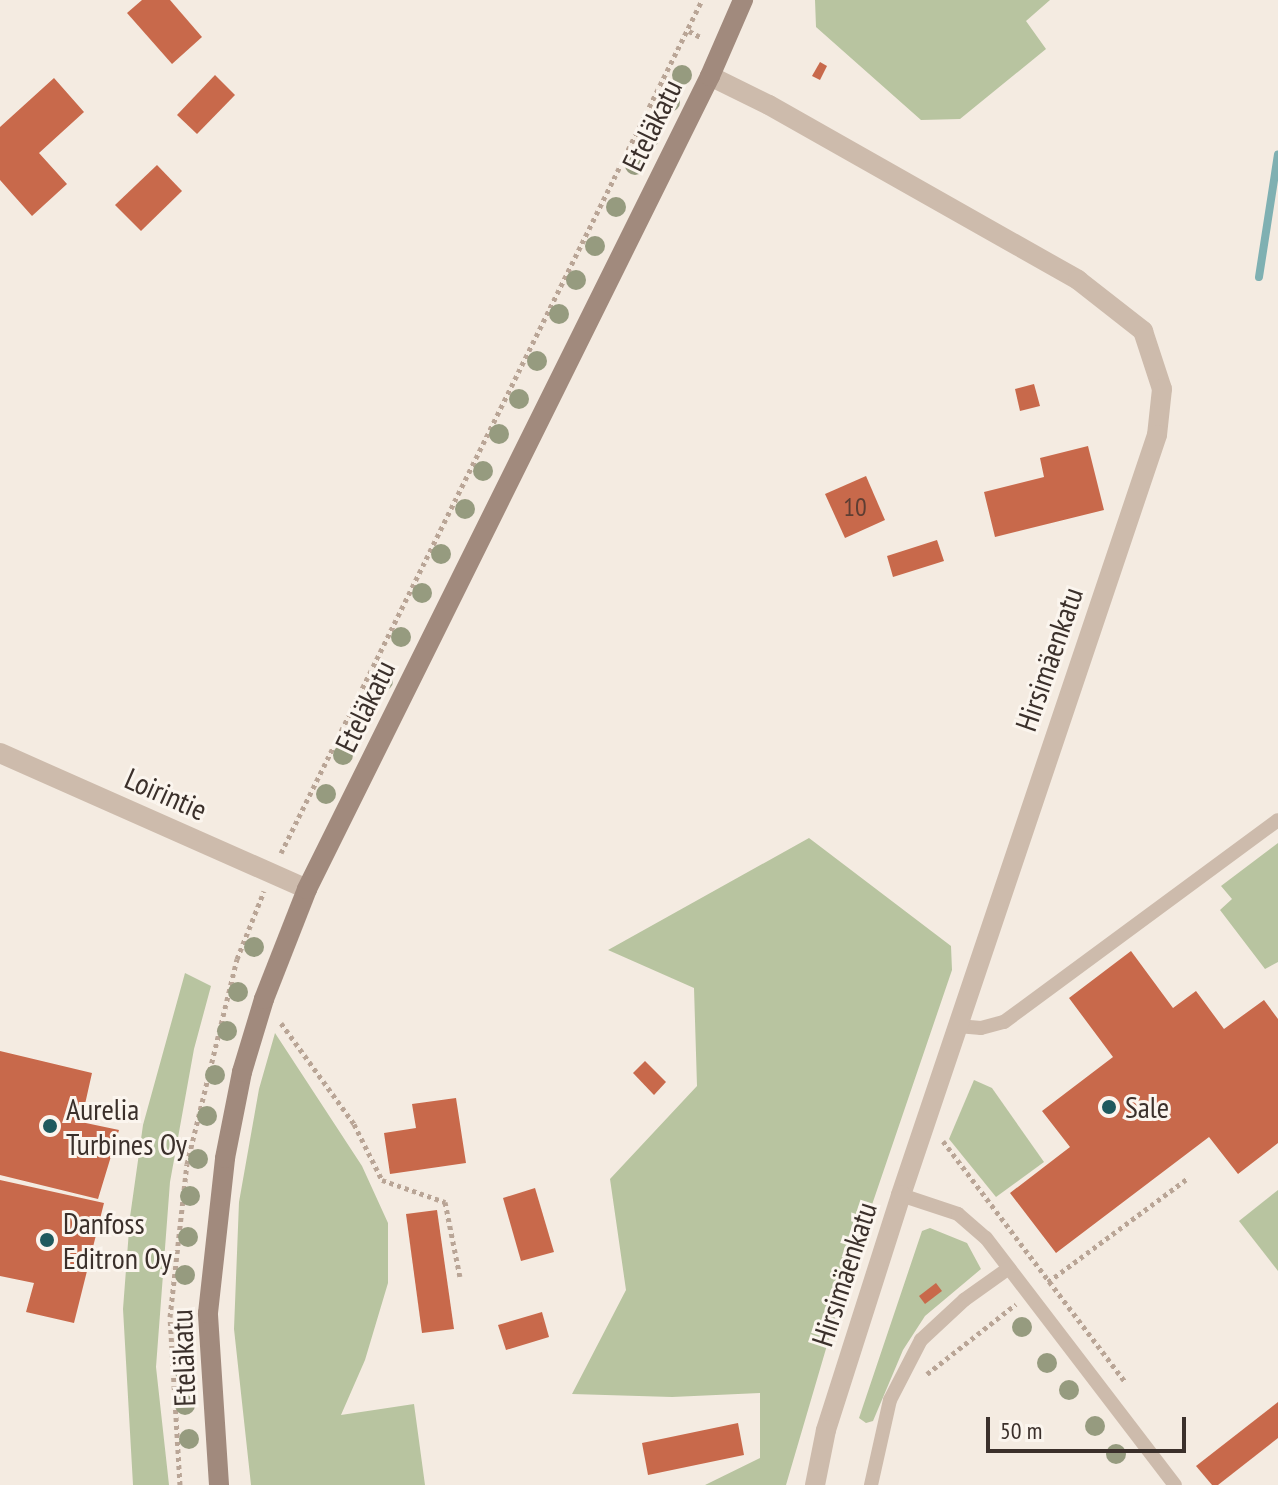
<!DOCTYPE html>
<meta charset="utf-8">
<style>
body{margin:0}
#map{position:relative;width:1278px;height:1485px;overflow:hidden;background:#f4ebe1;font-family:"PT Sans Narrow",sans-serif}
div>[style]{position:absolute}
.green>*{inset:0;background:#b8c4a0}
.stream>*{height:8px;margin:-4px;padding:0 4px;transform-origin:4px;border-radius:4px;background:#7fb0b2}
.building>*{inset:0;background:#c8694b}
.path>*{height:5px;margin-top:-2.5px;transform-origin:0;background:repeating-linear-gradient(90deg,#b9a596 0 4px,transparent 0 8px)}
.lane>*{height:14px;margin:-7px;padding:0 7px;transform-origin:7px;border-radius:7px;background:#cdbbac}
.street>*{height:20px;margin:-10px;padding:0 10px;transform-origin:10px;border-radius:10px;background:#cdbbac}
.secondary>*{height:20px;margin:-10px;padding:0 10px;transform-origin:10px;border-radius:10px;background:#a18a7d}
.trees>*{width:20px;height:20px;margin:-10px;border-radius:50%;background:#969b7f}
.dots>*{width:22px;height:22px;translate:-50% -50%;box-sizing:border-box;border:4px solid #fbf5ee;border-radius:50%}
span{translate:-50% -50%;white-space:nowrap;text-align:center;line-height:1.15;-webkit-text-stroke:6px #fbf5ee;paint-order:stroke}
.number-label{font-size:26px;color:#5e3e33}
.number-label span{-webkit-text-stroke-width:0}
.street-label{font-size:30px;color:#3b302b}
.poi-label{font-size:30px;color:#3b302b}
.left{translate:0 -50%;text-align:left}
.scale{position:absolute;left:986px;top:1417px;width:200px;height:36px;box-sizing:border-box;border:4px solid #3b302b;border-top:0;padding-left:10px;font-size:24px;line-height:28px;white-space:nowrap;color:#3b302b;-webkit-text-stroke:6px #fbf5ee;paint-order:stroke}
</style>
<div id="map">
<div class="green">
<div style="clip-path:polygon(815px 0,1050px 0,1026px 21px,1046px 49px,960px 119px,921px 120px,816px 27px)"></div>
<div style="clip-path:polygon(809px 838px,951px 946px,952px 970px,845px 1284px,786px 1485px,705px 1485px,760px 1458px,760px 1393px,672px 1397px,572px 1394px,626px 1290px,610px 1179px,697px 1086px,694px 988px,608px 950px)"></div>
<div style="clip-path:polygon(1278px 843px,1278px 962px,1265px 969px,1220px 910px,1232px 899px,1221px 886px)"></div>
<div style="clip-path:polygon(185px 973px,211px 986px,194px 1049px,170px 1182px,156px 1367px,169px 1485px,133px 1485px,123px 1309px,130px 1217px,143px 1125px)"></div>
<div style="clip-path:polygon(275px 1033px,362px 1166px,388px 1223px,388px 1283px,365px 1360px,341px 1415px,414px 1404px,425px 1485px,251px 1485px,234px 1329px,239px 1202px,259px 1089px)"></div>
<div style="clip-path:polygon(974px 1080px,992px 1088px,1044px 1162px,996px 1197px,949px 1139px)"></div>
<div style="clip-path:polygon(1278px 1190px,1278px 1271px,1239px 1221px)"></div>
<div style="clip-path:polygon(930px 1228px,967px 1243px,981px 1269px,925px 1316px,903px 1350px,873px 1421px,866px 1423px,859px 1418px,922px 1231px)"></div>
</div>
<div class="stream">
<div style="left:1259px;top:277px;width:124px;rotate:-81.2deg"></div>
</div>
<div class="building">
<div style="clip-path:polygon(142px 0,170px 0,202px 37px,172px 64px,127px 13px)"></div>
<div style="clip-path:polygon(820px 62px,827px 66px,820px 80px,812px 76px)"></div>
<div style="clip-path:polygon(215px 75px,235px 95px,197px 134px,177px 115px)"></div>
<div style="clip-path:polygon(54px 78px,84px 112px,39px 153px,67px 184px,32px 216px,0 180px,0 127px)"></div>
<div style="clip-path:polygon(157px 165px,182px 191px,141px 231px,115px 205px)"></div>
<div style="clip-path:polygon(1034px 384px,1040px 406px,1020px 411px,1015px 389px)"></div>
<div style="clip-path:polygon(1088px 446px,1104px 510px,995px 537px,984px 492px,1044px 477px,1040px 458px)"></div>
<div style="clip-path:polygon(866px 476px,885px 520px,845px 538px,825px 494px)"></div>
<div style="clip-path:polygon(937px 540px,944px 561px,893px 577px,887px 556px)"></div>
<div style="clip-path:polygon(1131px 951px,1173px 1008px,1196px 991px,1224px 1029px,1264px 1000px,1278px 1019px,1278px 1143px,1238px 1174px,1209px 1137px,1056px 1253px,1010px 1193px,1070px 1147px,1042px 1111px,1113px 1057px,1069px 998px)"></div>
<div style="clip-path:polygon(0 1051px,92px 1073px,81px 1122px,119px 1130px,98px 1199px,0 1175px)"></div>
<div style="clip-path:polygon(645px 1061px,666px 1082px,654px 1095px,633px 1073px)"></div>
<div style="clip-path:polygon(456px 1098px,466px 1163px,390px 1174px,384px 1133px,416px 1128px,412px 1104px)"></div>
<div style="clip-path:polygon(0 1180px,104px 1203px,74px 1323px,26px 1312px,34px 1283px,0 1276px)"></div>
<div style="clip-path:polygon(535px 1188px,554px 1252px,521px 1261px,503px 1198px)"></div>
<div style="clip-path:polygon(437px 1210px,454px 1329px,422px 1333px,406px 1214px)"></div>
<div style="clip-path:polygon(936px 1283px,942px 1291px,925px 1304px,919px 1296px)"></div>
<div style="clip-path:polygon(542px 1312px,549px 1337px,506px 1350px,498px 1325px)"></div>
<div style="clip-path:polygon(1278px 1402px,1278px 1438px,1218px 1485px,1212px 1485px,1196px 1466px)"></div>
<div style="clip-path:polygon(738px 1423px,744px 1455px,648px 1475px,642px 1443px)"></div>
</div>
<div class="path">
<div style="left:689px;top:31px;width:15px;rotate:28deg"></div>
<div style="left:281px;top:853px;width:951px;rotate:-63.73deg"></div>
<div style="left:281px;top:1023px;width:125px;rotate:54.1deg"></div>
<div style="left:354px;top:1124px;width:63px;rotate:63.4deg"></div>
<div style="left:382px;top:1180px;width:67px;rotate:19.2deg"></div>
<div style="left:445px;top:1202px;width:76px;rotate:78.7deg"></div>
<div style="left:943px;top:1141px;width:302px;rotate:52.9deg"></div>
<div style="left:1048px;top:1282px;width:174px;rotate:-36.6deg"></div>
<div style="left:927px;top:1374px;width:113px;rotate:-38.2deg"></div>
<div style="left:180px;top:1485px;width:168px;rotate:-93.4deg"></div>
<div style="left:170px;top:1317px;width:154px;rotate:-83.7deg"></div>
<div style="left:187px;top:1164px;width:211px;rotate:-76.3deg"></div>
<div style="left:237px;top:959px;width:73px;rotate:-68.3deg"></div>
</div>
<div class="lane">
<div style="left:958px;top:1026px;width:23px;rotate:5deg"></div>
<div style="left:981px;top:1028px;width:24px;rotate:-15deg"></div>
<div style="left:1004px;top:1022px;width:340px;rotate:-36.4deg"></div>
<div style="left:901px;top:1195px;width:60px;rotate:18.4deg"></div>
<div style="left:958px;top:1214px;width:37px;rotate:41deg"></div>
<div style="left:986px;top:1238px;width:311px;rotate:52.6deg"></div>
<div style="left:871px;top:1485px;width:87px;rotate:-77.4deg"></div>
<div style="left:890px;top:1400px;width:68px;rotate:-62.7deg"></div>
<div style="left:921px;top:1340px;width:59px;rotate:-42.9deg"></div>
<div style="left:964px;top:1300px;width:55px;rotate:-35.4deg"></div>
</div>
<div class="street">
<div style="left:710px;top:76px;width:66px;rotate:26.2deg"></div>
<div style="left:769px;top:105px;width:355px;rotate:29.5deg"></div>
<div style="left:1078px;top:280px;width:83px;rotate:38.1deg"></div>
<div style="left:1143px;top:331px;width:61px;rotate:71.9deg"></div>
<div style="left:1162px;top:389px;width:46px;rotate:96.2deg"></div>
<div style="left:1157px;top:435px;width:802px;rotate:108.62deg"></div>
<div style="left:901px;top:1195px;width:247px;rotate:107.7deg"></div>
<div style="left:826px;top:1430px;width:56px;rotate:101.3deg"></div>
<div style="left:0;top:753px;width:336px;rotate:23.9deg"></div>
</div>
<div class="secondary">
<div style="left:219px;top:1485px;width:172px;rotate:-93.7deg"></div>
<div style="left:208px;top:1313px;width:156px;rotate:-83.7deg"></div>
<div style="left:225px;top:1158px;width:88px;rotate:-78.8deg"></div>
<div style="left:242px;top:1072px;width:76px;rotate:-73.2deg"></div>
<div style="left:264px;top:999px;width:118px;rotate:-68.6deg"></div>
<div style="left:307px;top:889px;width:907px;rotate:-63.63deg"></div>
<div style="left:710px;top:76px;width:83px;rotate:-66.5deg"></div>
</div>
<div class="trees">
<div style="left:682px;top:75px"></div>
<div style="left:670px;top:102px"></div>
<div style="left:650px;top:137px"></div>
<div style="left:635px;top:165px"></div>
<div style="left:616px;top:207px"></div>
<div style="left:595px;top:246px"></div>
<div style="left:576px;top:280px"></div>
<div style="left:559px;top:314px"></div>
<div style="left:537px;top:361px"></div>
<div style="left:519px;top:399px"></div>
<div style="left:499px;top:434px"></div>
<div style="left:483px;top:471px"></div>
<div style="left:465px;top:509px"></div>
<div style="left:441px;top:554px"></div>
<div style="left:422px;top:593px"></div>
<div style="left:401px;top:637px"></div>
<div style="left:383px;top:681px"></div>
<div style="left:362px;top:718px"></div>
<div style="left:343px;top:755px"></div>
<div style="left:326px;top:794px"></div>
<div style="left:254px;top:947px"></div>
<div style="left:238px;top:992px"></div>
<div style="left:227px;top:1031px"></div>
<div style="left:215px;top:1075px"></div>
<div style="left:207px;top:1116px"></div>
<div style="left:198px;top:1159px"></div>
<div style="left:190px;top:1196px"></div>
<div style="left:188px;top:1237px"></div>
<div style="left:185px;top:1275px"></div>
<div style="left:185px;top:1322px"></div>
<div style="left:1022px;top:1327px"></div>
<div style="left:1047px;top:1363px"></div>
<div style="left:184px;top:1370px"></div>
<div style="left:1069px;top:1390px"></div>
<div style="left:185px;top:1405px"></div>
<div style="left:1095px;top:1426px"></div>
<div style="left:189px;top:1439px"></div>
<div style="left:1116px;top:1454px"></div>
</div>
<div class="dots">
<div style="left:1109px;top:1107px;background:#1f5a5e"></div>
<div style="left:50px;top:1126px;background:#1f5a5e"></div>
<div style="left:47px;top:1240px;background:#1f5a5e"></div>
</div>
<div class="number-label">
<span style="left:855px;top:507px">10</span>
</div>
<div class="street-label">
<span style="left:652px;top:125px;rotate:-64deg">Eteläkatu</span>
<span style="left:1049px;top:659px;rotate:-71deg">Hirsimäenkatu</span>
<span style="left:365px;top:706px;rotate:-64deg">Eteläkatu</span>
<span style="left:166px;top:794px;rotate:24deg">Loirintie</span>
<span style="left:844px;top:1274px;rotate:-72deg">Hirsimäenkatu</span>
<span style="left:183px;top:1358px;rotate:-92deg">Eteläkatu</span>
</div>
<div class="poi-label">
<span class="left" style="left:1125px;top:1107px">Sale</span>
<span class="left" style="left:66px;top:1126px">Aurelia<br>Turbines Oy</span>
<span class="left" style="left:63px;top:1240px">Danfoss<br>Editron Oy</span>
</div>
<div class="scale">50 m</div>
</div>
